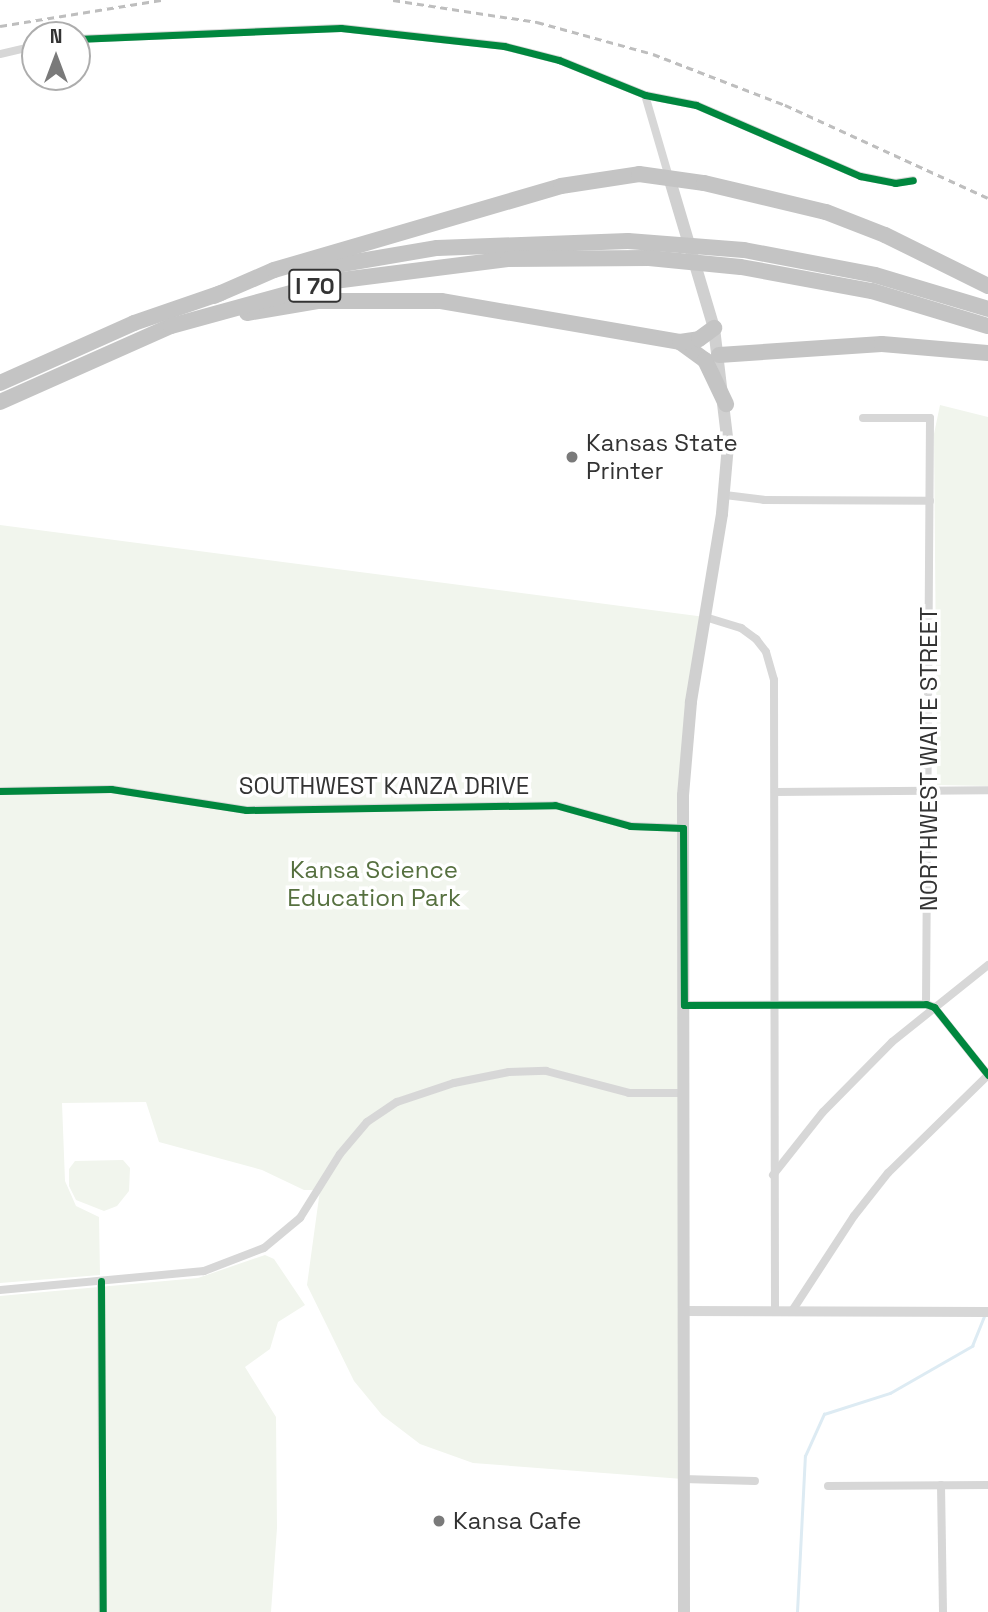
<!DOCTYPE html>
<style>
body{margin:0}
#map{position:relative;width:988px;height:1612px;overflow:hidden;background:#fff;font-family:"Space Grotesk",sans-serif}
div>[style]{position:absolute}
.green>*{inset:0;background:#f1f5ed}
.stream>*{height:2.5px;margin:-1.25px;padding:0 1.25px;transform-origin:1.25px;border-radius:1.25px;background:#ddebf3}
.minor>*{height:8px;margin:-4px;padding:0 4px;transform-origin:4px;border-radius:4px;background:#d7d7d7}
.tertiary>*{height:10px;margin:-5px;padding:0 5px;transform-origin:5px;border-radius:5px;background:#d7d7d7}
.secondary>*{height:12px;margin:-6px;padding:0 6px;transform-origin:6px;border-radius:6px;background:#d0d0d0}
.motorway>*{height:16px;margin:-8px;padding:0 8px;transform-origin:8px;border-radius:8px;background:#c4c4c4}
.rail>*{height:2.5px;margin-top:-1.25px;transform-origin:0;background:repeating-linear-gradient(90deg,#bebebe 0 7px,transparent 0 12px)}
.motorway-bridge>*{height:16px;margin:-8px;padding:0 8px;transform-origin:8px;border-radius:8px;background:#c4c4c4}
.cycleway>*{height:7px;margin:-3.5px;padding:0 3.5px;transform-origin:3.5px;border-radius:3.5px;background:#00873e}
.dots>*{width:19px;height:19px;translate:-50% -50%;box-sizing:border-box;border:4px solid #fff;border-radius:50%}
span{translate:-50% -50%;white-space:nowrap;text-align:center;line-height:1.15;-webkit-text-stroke:7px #fff;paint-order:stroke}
.shield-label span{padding:2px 5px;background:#fff;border:2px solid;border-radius:5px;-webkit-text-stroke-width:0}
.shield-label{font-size:23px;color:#333;font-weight:700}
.poi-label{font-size:24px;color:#333}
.left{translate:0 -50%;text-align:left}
.street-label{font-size:24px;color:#333}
.park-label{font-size:24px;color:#56703f}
.north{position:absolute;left:21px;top:21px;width:70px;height:70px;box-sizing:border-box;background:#fff;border:2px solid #adadad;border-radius:50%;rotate:0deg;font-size:19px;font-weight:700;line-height:28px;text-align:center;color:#333}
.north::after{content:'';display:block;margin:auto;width:24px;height:32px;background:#7a7a7a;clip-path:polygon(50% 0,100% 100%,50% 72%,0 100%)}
</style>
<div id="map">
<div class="green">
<div style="clip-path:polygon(940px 405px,988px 417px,988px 786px,937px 785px,934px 434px)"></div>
<div style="clip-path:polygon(0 525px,705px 617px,683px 828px,683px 1479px,473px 1463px,420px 1444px,382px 1415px,354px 1381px,307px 1285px,320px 1190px,304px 1190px,262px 1170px,159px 1142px,146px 1102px,62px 1103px,65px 1181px,76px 1206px,99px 1217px,100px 1275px,0 1283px)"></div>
<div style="clip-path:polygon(123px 1160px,130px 1168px,129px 1191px,117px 1206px,104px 1211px,76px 1200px,69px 1186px,69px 1169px,75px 1161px)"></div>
<div style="clip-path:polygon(265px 1255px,274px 1259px,305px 1305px,278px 1322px,270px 1349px,245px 1367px,276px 1417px,277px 1528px,271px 1612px,0 1612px,0 1296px,198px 1278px)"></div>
</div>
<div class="stream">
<div style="left:797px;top:1612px;width:156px;rotate:-87.1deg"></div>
<div style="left:805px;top:1456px;width:46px;rotate:-65.7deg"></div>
<div style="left:824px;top:1414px;width:69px;rotate:-17.7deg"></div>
<div style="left:890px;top:1393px;width:95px;rotate:-29.8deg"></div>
<div style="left:972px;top:1346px;width:32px;rotate:-68deg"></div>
</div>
<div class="minor">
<div style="left:77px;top:39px;width:264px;rotate:-2.4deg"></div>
<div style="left:341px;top:28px;width:164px;rotate:6.3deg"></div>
<div style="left:504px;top:46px;width:57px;rotate:14.3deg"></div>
<div style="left:559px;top:60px;width:93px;rotate:22.1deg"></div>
<div style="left:645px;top:95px;width:52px;rotate:11.1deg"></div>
<div style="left:696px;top:105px;width:179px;rotate:23.4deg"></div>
<div style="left:860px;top:176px;width:36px;rotate:11deg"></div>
<div style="left:895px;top:183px;width:18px;rotate:-9deg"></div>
<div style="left:0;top:54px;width:36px;rotate:-13deg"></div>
<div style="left:645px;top:95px;width:85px;rotate:73.7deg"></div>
<div style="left:863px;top:418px;width:67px"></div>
<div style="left:930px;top:418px;width:586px;rotate:90.39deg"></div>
<div style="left:725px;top:495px;width:39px;rotate:7deg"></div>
<div style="left:764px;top:500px;width:166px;rotate:0.3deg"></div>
<div style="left:705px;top:617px;width:38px;rotate:17deg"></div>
<div style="left:741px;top:628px;width:19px;rotate:36deg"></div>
<div style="left:756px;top:639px;width:16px;rotate:52deg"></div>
<div style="left:766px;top:652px;width:29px;rotate:74deg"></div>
<div style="left:774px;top:680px;width:631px;rotate:89.91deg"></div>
<div style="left:0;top:791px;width:111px;rotate:-1deg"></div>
<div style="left:111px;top:789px;width:137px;rotate:8.8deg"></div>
<div style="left:246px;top:810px;width:309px;rotate:-0.9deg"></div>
<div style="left:555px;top:805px;width:78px;rotate:15.6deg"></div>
<div style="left:630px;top:826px;width:53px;rotate:2.2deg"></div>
<div style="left:775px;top:792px;width:213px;rotate:-0.5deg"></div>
<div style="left:684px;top:1005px;width:242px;rotate:-0.2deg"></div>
<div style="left:926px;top:1004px;width:9px;rotate:21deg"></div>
<div style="left:934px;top:1007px;width:87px;rotate:51.5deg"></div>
<div style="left:773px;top:1175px;width:80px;rotate:-51.6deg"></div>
<div style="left:823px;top:1112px;width:98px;rotate:-45.4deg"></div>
<div style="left:892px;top:1042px;width:123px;rotate:-38.7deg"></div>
<div style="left:101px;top:1281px;width:331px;rotate:89.7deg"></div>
<div style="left:0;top:1290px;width:205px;rotate:-5.3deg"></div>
<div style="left:204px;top:1271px;width:64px;rotate:-21deg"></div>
<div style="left:264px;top:1248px;width:47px;rotate:-39.8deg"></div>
<div style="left:300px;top:1218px;width:75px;rotate:-58deg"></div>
<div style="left:340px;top:1154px;width:42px;rotate:-49.8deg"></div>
<div style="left:367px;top:1122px;width:36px;rotate:-34deg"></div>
<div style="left:397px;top:1102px;width:60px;rotate:-18.4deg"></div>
<div style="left:454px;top:1083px;width:56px;rotate:-11.3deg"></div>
<div style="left:509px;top:1072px;width:37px;rotate:-2deg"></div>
<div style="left:546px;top:1071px;width:86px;rotate:14.8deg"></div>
<div style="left:629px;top:1093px;width:55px"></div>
<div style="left:792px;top:1311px;width:113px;rotate:-56.9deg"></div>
<div style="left:854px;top:1216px;width:55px;rotate:-51.7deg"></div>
<div style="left:888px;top:1173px;width:140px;rotate:-44.4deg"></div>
<div style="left:683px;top:1479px;width:72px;rotate:1.6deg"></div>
<div style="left:941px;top:1485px;width:127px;rotate:89.1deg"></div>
<div style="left:828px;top:1486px;width:160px;rotate:-0.4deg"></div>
</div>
<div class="tertiary">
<div style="left:684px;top:1311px;width:304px;rotate:0.2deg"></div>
</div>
<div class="secondary">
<div style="left:669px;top:177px;width:158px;rotate:73.4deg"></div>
<div style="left:714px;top:328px;width:118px;rotate:83.2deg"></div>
<div style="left:728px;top:445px;width:69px;rotate:95deg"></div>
<div style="left:722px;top:514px;width:191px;rotate:99.4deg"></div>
<div style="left:691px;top:702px;width:93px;rotate:94.9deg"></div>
<div style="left:683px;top:795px;width:817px;rotate:89.93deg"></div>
</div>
<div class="motorway">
<div style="left:744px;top:250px;width:133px;rotate:10.8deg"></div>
<div style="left:875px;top:275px;width:118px;rotate:16.7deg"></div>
<div style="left:741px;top:267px;width:133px;rotate:10.4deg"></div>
<div style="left:872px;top:291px;width:121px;rotate:16.8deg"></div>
<div style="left:307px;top:270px;width:132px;rotate:-9.6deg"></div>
<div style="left:437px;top:248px;width:191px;rotate:-2.1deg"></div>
<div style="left:214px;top:296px;width:65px;rotate:-23.4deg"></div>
<div style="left:274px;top:270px;width:299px;rotate:-16.3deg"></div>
<div style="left:561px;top:186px;width:79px;rotate:-8.7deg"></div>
<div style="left:639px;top:174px;width:66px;rotate:7.9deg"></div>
<div style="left:704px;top:183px;width:125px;rotate:13.4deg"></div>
<div style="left:826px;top:212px;width:63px;rotate:21.3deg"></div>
<div style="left:885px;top:235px;width:115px;rotate:26.3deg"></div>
<div style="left:247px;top:313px;width:73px;rotate:-9.5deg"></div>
<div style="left:319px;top:301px;width:122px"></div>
<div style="left:441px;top:301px;width:242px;rotate:9.7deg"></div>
<div style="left:680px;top:342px;width:31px;rotate:36deg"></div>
<div style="left:705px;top:360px;width:49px;rotate:64.5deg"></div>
<div style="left:680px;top:342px;width:19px;rotate:-9deg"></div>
<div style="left:699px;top:339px;width:19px;rotate:-36deg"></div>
<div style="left:719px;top:355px;width:163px;rotate:-3.9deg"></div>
<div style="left:882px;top:344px;width:106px;rotate:4.9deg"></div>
<div style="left:0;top:383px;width:147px;rotate:-24.1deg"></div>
<div style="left:134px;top:323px;width:92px;rotate:-19deg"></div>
<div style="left:0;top:402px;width:187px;rotate:-24deg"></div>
<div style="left:171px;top:326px;width:169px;rotate:-15.4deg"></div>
<div style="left:334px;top:281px;width:175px;rotate:-7.2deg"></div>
<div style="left:508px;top:259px;width:141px;rotate:-0.4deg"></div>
</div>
<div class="rail">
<div style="left:393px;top:0;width:146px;rotate:8.7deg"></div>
<div style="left:537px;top:22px;width:120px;rotate:15.4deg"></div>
<div style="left:653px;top:54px;width:142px;rotate:21.1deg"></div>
<div style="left:785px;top:105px;width:223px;rotate:24.6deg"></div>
<div style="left:0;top:26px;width:163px;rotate:-9.2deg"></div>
</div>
<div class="motorway-bridge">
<div style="left:628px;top:241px;width:116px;rotate:4.4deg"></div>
<div style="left:649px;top:258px;width:92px;rotate:5.6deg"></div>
</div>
<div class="cycleway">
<div style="left:77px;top:39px;width:264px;rotate:-2.4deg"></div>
<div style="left:341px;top:28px;width:164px;rotate:6.3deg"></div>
<div style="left:504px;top:46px;width:57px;rotate:14.3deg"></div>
<div style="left:559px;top:60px;width:93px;rotate:22.1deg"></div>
<div style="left:645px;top:95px;width:52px;rotate:11.1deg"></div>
<div style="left:696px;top:105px;width:179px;rotate:23.4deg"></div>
<div style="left:860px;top:176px;width:36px;rotate:11deg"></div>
<div style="left:895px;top:183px;width:18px;rotate:-9deg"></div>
<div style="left:0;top:791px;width:111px;rotate:-1deg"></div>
<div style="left:111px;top:789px;width:137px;rotate:8.8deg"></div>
<div style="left:246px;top:810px;width:309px;rotate:-0.9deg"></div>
<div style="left:555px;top:805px;width:78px;rotate:15.6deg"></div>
<div style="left:630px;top:826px;width:53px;rotate:2.2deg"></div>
<div style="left:683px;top:828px;width:177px;rotate:89.7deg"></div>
<div style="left:684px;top:1005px;width:242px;rotate:-0.2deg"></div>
<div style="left:926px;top:1004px;width:9px;rotate:21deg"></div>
<div style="left:934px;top:1007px;width:87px;rotate:51.5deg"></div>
<div style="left:101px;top:1281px;width:331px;rotate:89.7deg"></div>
</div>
<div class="dots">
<div style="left:572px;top:457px;background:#7a7a7a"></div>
<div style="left:439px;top:1521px;background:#7a7a7a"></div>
</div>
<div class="shield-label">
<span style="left:315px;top:286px">I 70</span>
</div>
<div class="poi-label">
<span class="left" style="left:586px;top:457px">Kansas State<br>Printer</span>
<span class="left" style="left:453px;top:1521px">Kansa Cafe</span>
</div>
<div class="street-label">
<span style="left:929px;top:759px;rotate:-90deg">NORTHWEST WAITE STREET</span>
<span style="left:384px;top:786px">SOUTHWEST KANZA DRIVE</span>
</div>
<div class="park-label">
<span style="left:374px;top:884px">Kansa Science<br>Education Park</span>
</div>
<div class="north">N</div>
</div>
